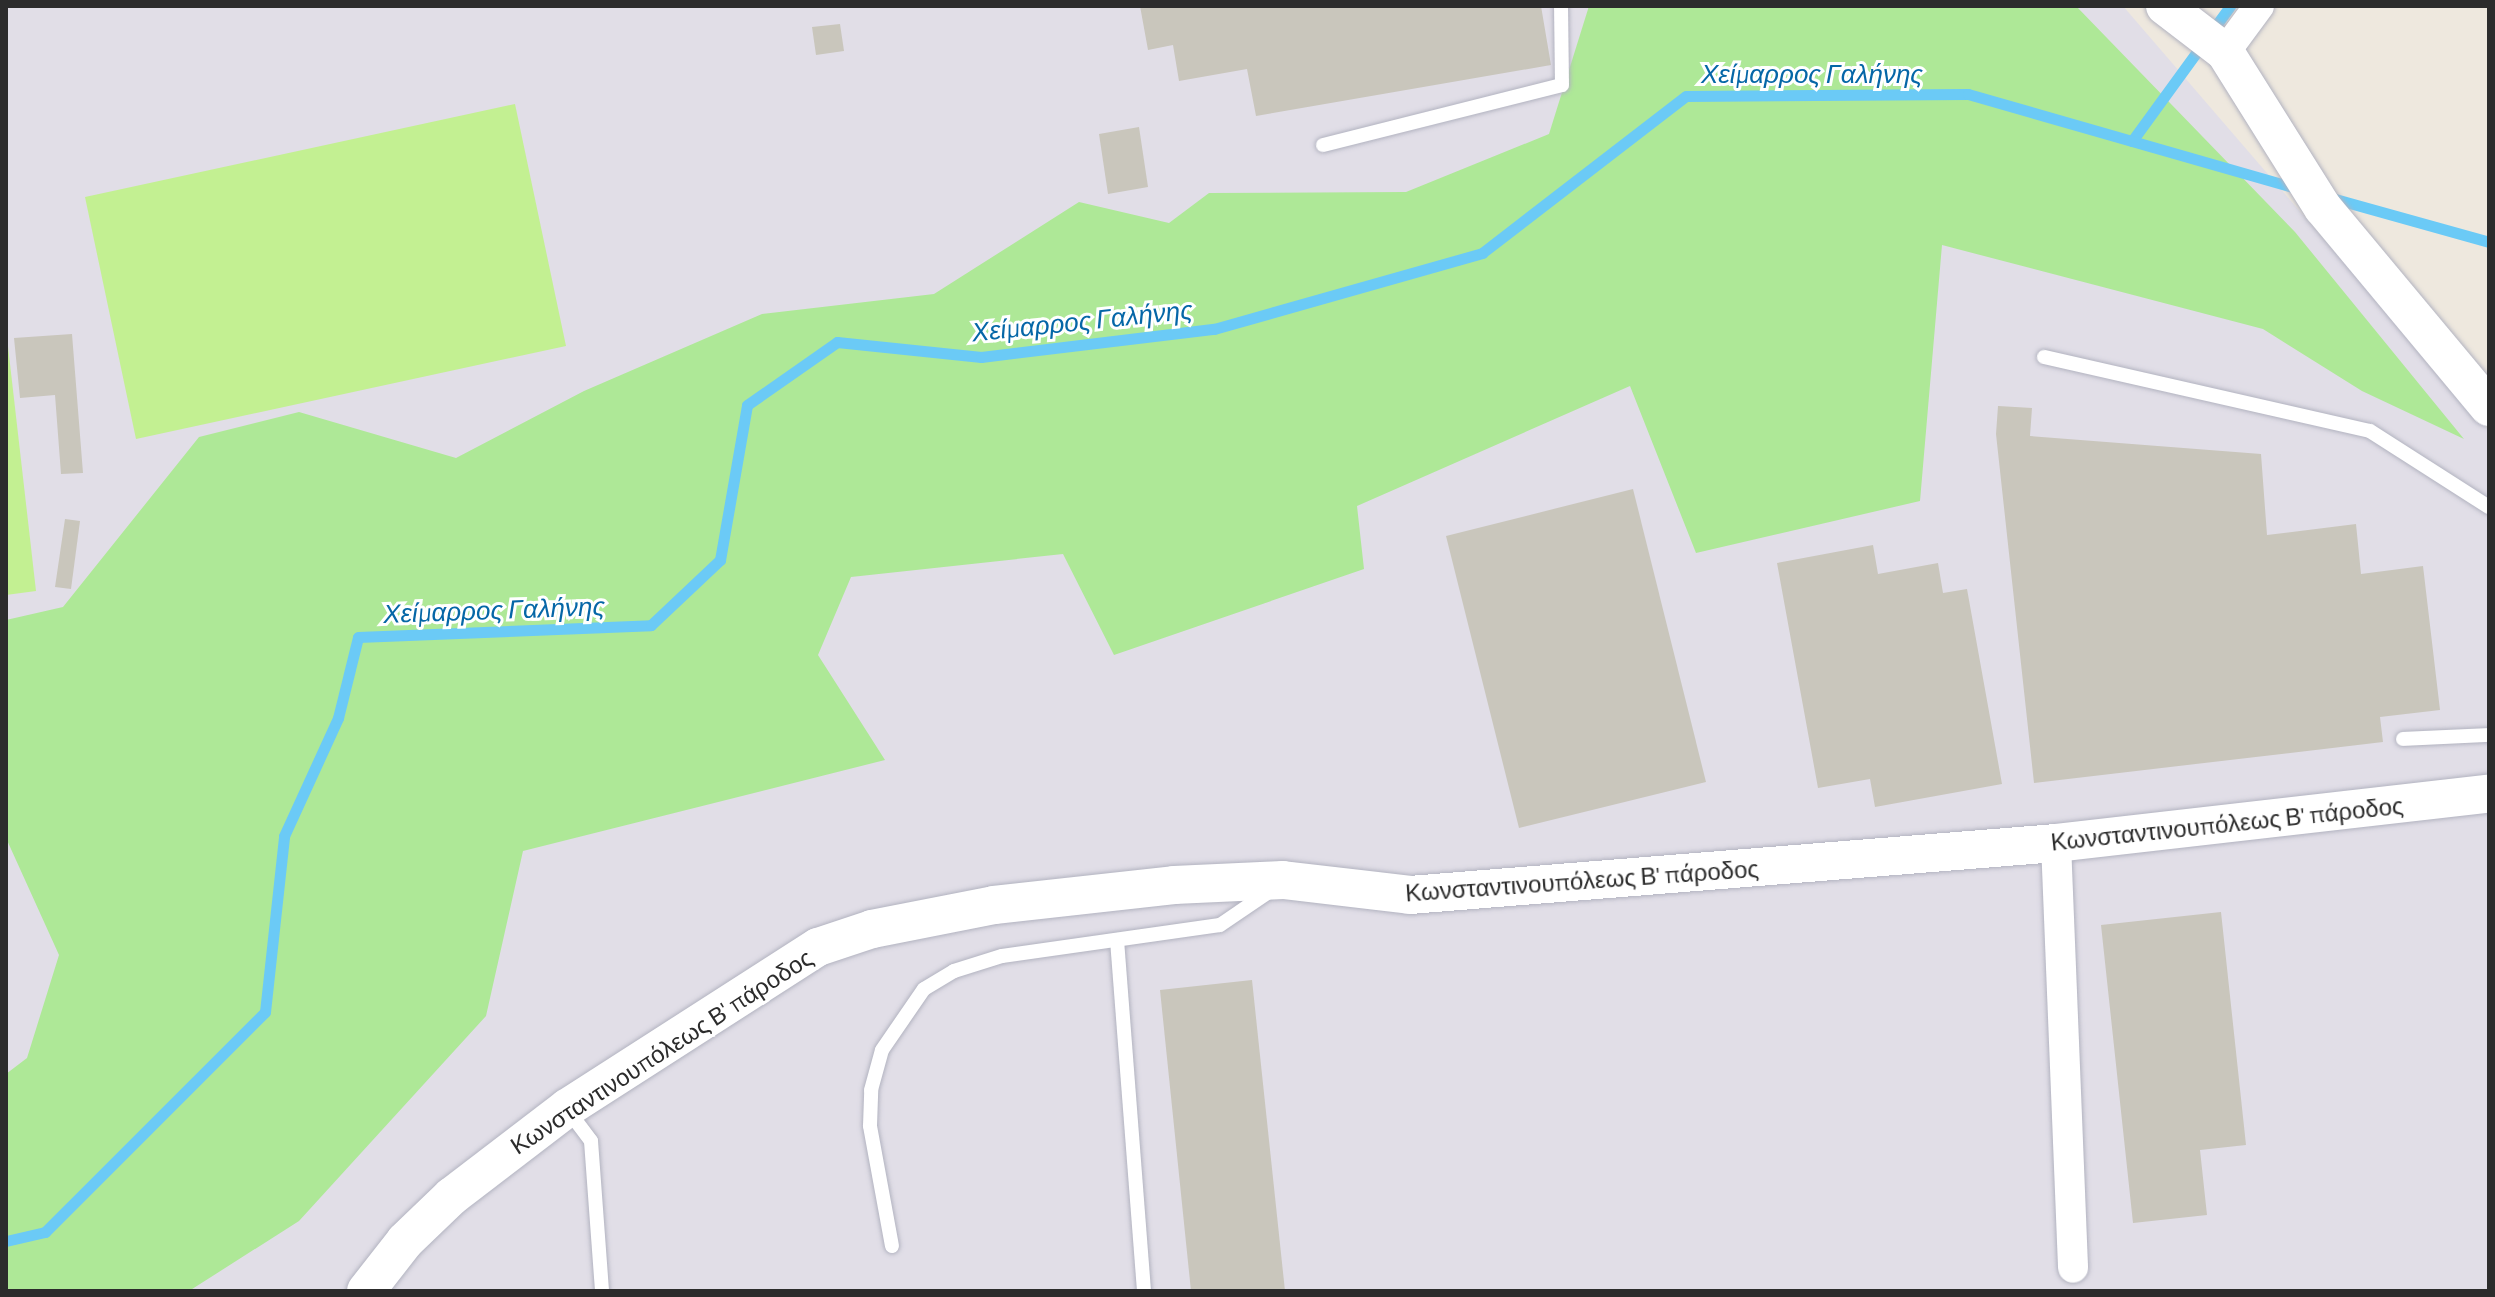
<!DOCTYPE html>
<meta charset="utf-8">
<style>
body{margin:0}
#map{position:relative;width:2495px;height:1297px;overflow:hidden;background:#eee8de;font-family:Barlow,sans-serif}
div>[style]{position:absolute}
.industrial>*{inset:0;background:#e1dee7}
.green>*{inset:0;background:#aee897}
.pitch>*{inset:0;background:#c3f092}
.stream>*{height:11px;margin:-5.5px;padding:0 5.5px;transform-origin:5.5px;border-radius:5.5px;background:#6bcaf6}
.building>*{inset:0;background:#c9c6bc}
.roads{filter:drop-shadow(0 0 2px #b2b3c0) drop-shadow(0 0 2px #b2b3c0)}
.service>*{height:14px;margin:-7px;padding:0 7px;transform-origin:7px;border-radius:7px;background:#fff}
.minor>*{height:30px;margin:-15px;padding:0 15px;transform-origin:15px;border-radius:15px;background:#fff}
.tertiary>*{height:38px;margin:-19px;padding:0 19px;transform-origin:19px;border-radius:19px;background:#fff}
span{translate:-50% -50%;white-space:nowrap;text-align:center;line-height:1.15;-webkit-text-stroke:6px #fff;paint-order:stroke}
.street-label{font-size:24px;color:#2c2c2c}
.water-label{font-size:26px;color:#0567a7;font-style:italic}
.frame{position:absolute;inset:0;border:8px solid #2c2c2c;pointer-events:none}
</style>
<div id="map">
<div class="industrial">
<div style="clip-path:polygon(6px 6px,2123px 6px,2489px 431px,2489px 1291px,6px 1291px)"></div>
</div>
<div class="green">
<div style="clip-path:polygon(1589px 6px,2076px 6px,2295px 232px,2464px 439px,2362px 391px,2263px 329px,1942px 245px,1920px 501px,1696px 553px,1630px 386px,1357px 506px,1364px 569px,1114px 655px,1063px 554px,851px 577px,818px 655px,885px 760px,523px 851px,486px 1016px,299px 1221px,189px 1291px,6px 1291px,6px 1074px,27px 1058px,59px 955px,6px 838px,6px 620px,63px 607px,199px 437px,299px 412px,456px 458px,584px 391px,762px 314px,934px 294px,1079px 202px,1169px 223px,1209px 193px,1406px 192px,1549px 134px)"></div>
</div>
<div class="pitch">
<div style="clip-path:polygon(515px 104px,566px 346px,136px 439px,85px 197px)"></div>
<div style="clip-path:polygon(6px 329px,36px 591px,6px 595px)"></div>
</div>
<div class="stream">
<div style="left:2132px;top:141px;width:167px;rotate:-54deg"></div>
<div style="left:2328px;top:197px;width:167px;rotate:15.6deg"></div>
<div style="left:6px;top:1241px;width:40px;rotate:-13deg"></div>
<div style="left:45px;top:1232px;width:311px;rotate:-45deg"></div>
<div style="left:265px;top:1012px;width:177px;rotate:-83.8deg"></div>
<div style="left:284px;top:836px;width:130px;rotate:-65.4deg"></div>
<div style="left:338px;top:718px;width:83px;rotate:-76.1deg"></div>
<div style="left:358px;top:637px;width:293px;rotate:-2.3deg"></div>
<div style="left:651px;top:625px;width:95px;rotate:-43.3deg"></div>
<div style="left:720px;top:560px;width:157px;rotate:-80.1deg"></div>
<div style="left:747px;top:405px;width:110px;rotate:-35deg"></div>
<div style="left:837px;top:342px;width:145px;rotate:5.9deg"></div>
<div style="left:981px;top:357px;width:235px;rotate:-6.9deg"></div>
<div style="left:1214px;top:329px;width:279px;rotate:-15.8deg"></div>
<div style="left:1482px;top:253px;width:257px;rotate:-37.6deg"></div>
<div style="left:1686px;top:96px;width:282px;rotate:-0.4deg"></div>
<div style="left:1968px;top:94px;width:345px;rotate:16deg"></div>
</div>
<div class="building">
<div style="clip-path:polygon(1140px 6px,1541px 6px,1551px 65px,1256px 116px,1247px 69px,1179px 81px,1173px 45px,1148px 50px)"></div>
<div style="clip-path:polygon(840px 24px,844px 51px,816px 55px,812px 27px)"></div>
<div style="clip-path:polygon(1139px 127px,1148px 187px,1108px 194px,1099px 134px)"></div>
<div style="clip-path:polygon(72px 334px,83px 473px,61px 474px,55px 395px,20px 398px,14px 338px)"></div>
<div style="clip-path:polygon(1998px 406px,2032px 408px,2030px 436px,2261px 454px,2267px 535px,2356px 524px,2361px 574px,2423px 566px,2440px 710px,2380px 717px,2383px 742px,2034px 783px,1996px 434px)"></div>
<div style="clip-path:polygon(1633px 489px,1706px 782px,1519px 828px,1446px 536px)"></div>
<div style="clip-path:polygon(65px 519px,80px 521px,71px 589px,55px 587px)"></div>
<div style="clip-path:polygon(1873px 545px,1878px 574px,1938px 563px,1943px 593px,1967px 589px,2002px 784px,1875px 807px,1870px 779px,1818px 788px,1777px 563px)"></div>
<div style="clip-path:polygon(2221px 912px,2246px 1145px,2200px 1150px,2207px 1215px,2133px 1223px,2101px 925px)"></div>
<div style="clip-path:polygon(1252px 980px,1285px 1291px,1191px 1291px,1160px 990px)"></div>
</div>
<div class="roads">
<div class="service">
<div style="left:1323px;top:145px;width:246px;rotate:-14.1deg"></div>
<div style="left:1562px;top:85px;width:79px;rotate:-90.7deg"></div>
<div style="left:2044px;top:357px;width:334px;rotate:12.8deg"></div>
<div style="left:2370px;top:431px;width:141px;rotate:32.6deg"></div>
<div style="left:2403px;top:739px;width:86px;rotate:-2.7deg"></div>
<div style="left:1117px;top:940px;width:352px;rotate:85.6deg"></div>
<div style="left:567px;top:1109px;width:40px;rotate:53deg"></div>
<div style="left:591px;top:1141px;width:150px;rotate:85.8deg"></div>
<div style="left:892px;top:1246px;width:122px;rotate:-100.4deg"></div>
<div style="left:870px;top:1126px;width:36px;rotate:-88deg"></div>
<div style="left:871px;top:1090px;width:41px;rotate:-74.6deg"></div>
<div style="left:882px;top:1050px;width:74px;rotate:-55.5deg"></div>
<div style="left:924px;top:989px;width:35px;rotate:-31deg"></div>
<div style="left:954px;top:971px;width:50px;rotate:-17.4deg"></div>
<div style="left:1002px;top:956px;width:220px;rotate:-8.1deg"></div>
<div style="left:1220px;top:925px;width:64px;rotate:-34.2deg"></div>
</div>
<div class="minor">
<div style="left:2225px;top:52px;width:57px;rotate:-53.5deg"></div>
<div style="left:2056px;top:843px;width:425px;rotate:87.7deg"></div>
</div>
<div class="tertiary">
<div style="left:2165px;top:6px;width:76px;rotate:37.5deg"></div>
<div style="left:2225px;top:52px;width:184px;rotate:57.9deg"></div>
<div style="left:2323px;top:208px;width:259px;rotate:50.2deg"></div>
<div style="left:366px;top:1291px;width:63px;rotate:-52deg"></div>
<div style="left:405px;top:1241px;width:65px;rotate:-43.8deg"></div>
<div style="left:452px;top:1196px;width:145px;rotate:-37.4deg"></div>
<div style="left:567px;top:1108px;width:298px;rotate:-32.7deg"></div>
<div style="left:818px;top:947px;width:57px;rotate:-18.4deg"></div>
<div style="left:872px;top:929px;width:124px;rotate:-11.1deg"></div>
<div style="left:994px;top:905px;width:181px;rotate:-6.3deg"></div>
<div style="left:1174px;top:885px;width:109px;rotate:-2.6deg"></div>
<div style="left:1283px;top:880px;width:128px;rotate:6.7deg"></div>
<div style="left:1410px;top:895px;width:648px;rotate:-4.6deg"></div>
<div style="left:2056px;top:843px;width:436px;rotate:-6.5deg"></div>
</div>
</div>
<div class="street-label">
<span style="left:2227px;top:823px;rotate:-6deg">Κωνσταντινουπόλεως Β' πάροδος</span>
<span style="left:1582px;top:880px;rotate:-4deg">Κωνσταντινουπόλεως Β' πάροδος</span>
<span style="left:661px;top:1051px;rotate:-33deg">Κωνσταντινουπόλεως Β' πάροδος</span>
</div>
<div class="water-label">
<span style="left:1812px;top:73px">Χείμαρρος Γαλήνης</span>
<span style="left:1082px;top:320px;rotate:-6deg">Χείμαρρος Γαλήνης</span>
<span style="left:494px;top:609px;rotate:-2deg">Χείμαρρος Γαλήνης</span>
</div>
<div class="frame"></div>
</div>
